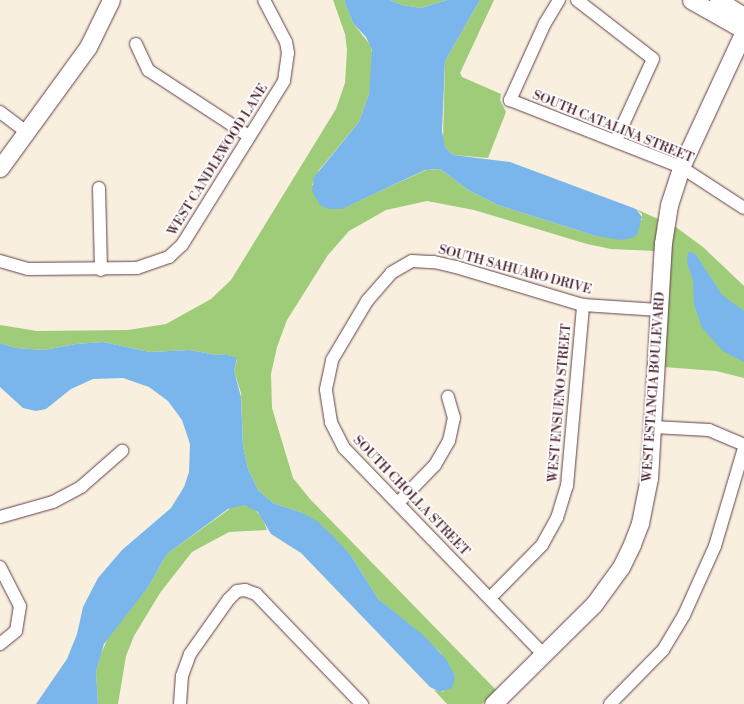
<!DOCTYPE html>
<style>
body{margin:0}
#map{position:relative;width:744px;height:704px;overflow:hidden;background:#f8efdf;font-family:"Libre Bodoni",serif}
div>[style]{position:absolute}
.green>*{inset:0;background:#9fcc79}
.water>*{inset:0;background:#7ab5ec}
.roads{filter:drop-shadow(0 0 1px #643e46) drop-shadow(0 0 1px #643e46)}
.street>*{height:12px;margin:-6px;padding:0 6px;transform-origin:6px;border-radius:6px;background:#fff}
.secondary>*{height:17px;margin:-8.5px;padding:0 8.5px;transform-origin:8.5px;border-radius:8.5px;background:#fff}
span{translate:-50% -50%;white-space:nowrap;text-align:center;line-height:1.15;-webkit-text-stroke:3.5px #fff;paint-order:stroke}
.street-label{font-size:13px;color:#4a1f2b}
</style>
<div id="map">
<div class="green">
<div style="clip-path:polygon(333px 0,344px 0,353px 23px,371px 46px,373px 60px,369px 94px,359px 122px,319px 170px,312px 185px,350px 205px,426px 170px,440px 169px,470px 191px,498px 205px,596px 236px,642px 220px,642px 214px,636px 209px,658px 219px,655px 251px,611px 249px,587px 244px,474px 210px,427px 201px,386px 210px,349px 231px,328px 255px,287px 320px,277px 347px,271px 374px,272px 408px,293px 478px,310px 499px,496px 690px,482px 704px,447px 704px,434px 690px,443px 692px,455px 676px,440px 652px,378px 599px,352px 557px,300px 512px,273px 503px,258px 490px,248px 469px,243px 446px,241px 393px,234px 371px,237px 359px,230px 358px,227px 354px,216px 355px,190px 350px,150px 352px,103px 342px,76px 344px,44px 350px,16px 348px,0 343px,0 325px,37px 331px,128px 330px,166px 324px,211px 299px,231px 280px,336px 109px,345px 83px,347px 50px,345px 34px)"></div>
<div style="clip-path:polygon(390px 0,447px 0,421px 8px,402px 5px)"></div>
<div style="clip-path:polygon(480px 0,494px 0,460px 73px,462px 77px,501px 94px,500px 100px,506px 112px,488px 158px,453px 155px,445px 147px,443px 140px,445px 61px)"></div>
<div style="clip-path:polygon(673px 225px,703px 247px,744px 286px,744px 378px,716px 371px,664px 367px)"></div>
<div style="clip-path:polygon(235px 505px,244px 505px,254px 509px,262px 517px,267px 530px,229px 532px,192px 552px,160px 593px,134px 636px,126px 656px,118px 704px,98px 704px,96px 672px,101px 654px,109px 635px,148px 587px,167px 554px)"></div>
</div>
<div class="water">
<div style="clip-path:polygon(344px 0,390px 0,402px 5px,421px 8px,447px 0,480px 0,445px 61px,442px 131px,445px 147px,453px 155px,510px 162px,636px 209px,642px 217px,637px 235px,632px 238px,621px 240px,596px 236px,498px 205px,470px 191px,440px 169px,425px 170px,342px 209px,328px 209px,320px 205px,312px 191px,314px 177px,359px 122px,369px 94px,372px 50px,366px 37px,353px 23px)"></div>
<div style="clip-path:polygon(688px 252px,694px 253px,698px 258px,723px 296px,744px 311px,744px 362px,723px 351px,702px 328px,694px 304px,693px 280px,687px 262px)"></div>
<div style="clip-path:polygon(103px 342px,150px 352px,190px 350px,216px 355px,227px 354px,230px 357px,231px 356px,237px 358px,234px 371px,241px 397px,243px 446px,248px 469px,258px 490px,273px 503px,300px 512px,317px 521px,334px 537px,352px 557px,378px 599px,423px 635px,446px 659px,455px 676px,452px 688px,440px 692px,430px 687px,301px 553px,271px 534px,258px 512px,244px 505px,228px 509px,167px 554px,148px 587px,104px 644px,96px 672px,98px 704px,36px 704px,67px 659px,77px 634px,83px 607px,98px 578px,122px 550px,171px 508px,184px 487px,189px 472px,190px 444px,182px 420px,168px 401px,149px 387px,123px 378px,93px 379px,71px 389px,46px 409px,36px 411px,23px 408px,0 387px,0 343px,16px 348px,44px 350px,76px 344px)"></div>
</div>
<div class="roads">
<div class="street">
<div style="left:559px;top:0;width:27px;rotate:121deg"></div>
<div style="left:545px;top:23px;width:85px;rotate:114.4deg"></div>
<div style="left:510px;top:100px;width:184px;rotate:21.4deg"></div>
<div style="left:681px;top:167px;width:75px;rotate:33.1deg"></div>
<div style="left:577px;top:0;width:96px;rotate:37.8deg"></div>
<div style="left:653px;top:59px;width:89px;rotate:114.6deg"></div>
<div style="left:136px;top:44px;width:29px;rotate:65deg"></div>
<div style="left:148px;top:70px;width:121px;rotate:33.2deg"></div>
<div style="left:0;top:112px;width:34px;rotate:37deg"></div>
<div style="left:99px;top:188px;width:82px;rotate:88.6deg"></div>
<div style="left:0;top:261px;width:29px;rotate:16deg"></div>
<div style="left:28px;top:269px;width:109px;rotate:-0.5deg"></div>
<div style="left:137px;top:268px;width:34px;rotate:-19deg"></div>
<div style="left:169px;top:257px;width:18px;rotate:-43deg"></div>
<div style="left:182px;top:245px;width:193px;rotate:-58.1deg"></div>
<div style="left:284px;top:81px;width:28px;rotate:-82deg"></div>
<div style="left:288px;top:53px;width:11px;rotate:-100deg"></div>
<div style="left:286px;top:42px;width:47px;rotate:-117.6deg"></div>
<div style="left:653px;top:427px;width:56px;rotate:3.1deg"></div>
<div style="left:709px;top:430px;width:38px;rotate:23deg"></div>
<div style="left:398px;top:503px;width:53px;rotate:-45.8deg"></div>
<div style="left:435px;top:465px;width:28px;rotate:-60deg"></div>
<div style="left:449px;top:441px;width:24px;rotate:-78deg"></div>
<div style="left:454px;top:418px;width:22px;rotate:-106deg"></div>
<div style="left:0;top:517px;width:55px;rotate:-15.8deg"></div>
<div style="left:53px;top:502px;width:32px;rotate:-28deg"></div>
<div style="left:81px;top:487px;width:55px;rotate:-41.3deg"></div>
<div style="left:0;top:567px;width:44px;rotate:62.9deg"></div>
<div style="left:20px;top:606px;width:25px;rotate:99deg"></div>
<div style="left:16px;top:631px;width:21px;rotate:141deg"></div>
<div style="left:490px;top:598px;width:74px;rotate:-45.5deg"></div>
<div style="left:542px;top:545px;width:31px;rotate:-61deg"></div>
<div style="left:557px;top:518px;width:34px;rotate:-73deg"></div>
<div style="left:567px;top:486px;width:182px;rotate:-84.9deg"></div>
<div style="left:544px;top:655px;width:288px;rotate:-134deg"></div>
<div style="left:344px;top:448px;width:29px;rotate:-117deg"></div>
<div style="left:331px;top:422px;width:33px;rotate:-99deg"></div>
<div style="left:326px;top:389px;width:30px;rotate:-78deg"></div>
<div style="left:332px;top:360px;width:69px;rotate:-59.3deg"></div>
<div style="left:367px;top:301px;width:37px;rotate:-49deg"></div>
<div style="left:391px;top:273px;width:24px;rotate:-30deg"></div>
<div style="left:412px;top:261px;width:22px;rotate:3deg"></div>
<div style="left:434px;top:262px;width:23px;rotate:13deg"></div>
<div style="left:456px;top:267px;width:133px;rotate:16.7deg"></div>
<div style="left:583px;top:305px;width:76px;rotate:3.8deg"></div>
<div style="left:180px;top:704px;width:28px;rotate:-86deg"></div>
<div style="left:182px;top:676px;width:23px;rotate:-70deg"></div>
<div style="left:190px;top:654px;width:67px;rotate:-54.7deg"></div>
<div style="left:229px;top:599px;width:11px;rotate:-45deg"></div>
<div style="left:237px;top:591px;width:8px;rotate:-7deg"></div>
<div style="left:245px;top:590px;width:12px;rotate:20deg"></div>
<div style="left:256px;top:594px;width:153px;rotate:46.1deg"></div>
<div style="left:610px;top:704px;width:76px;rotate:-45.5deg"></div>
<div style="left:663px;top:650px;width:41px;rotate:-59deg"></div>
<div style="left:684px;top:615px;width:76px;rotate:-65.8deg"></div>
<div style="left:715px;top:546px;width:102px;rotate:-73.5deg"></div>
</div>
<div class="secondary">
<div style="left:691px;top:0;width:61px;rotate:29.5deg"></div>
<div style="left:718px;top:0;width:31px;rotate:32deg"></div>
<div style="left:0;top:168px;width:150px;rotate:-54deg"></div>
<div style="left:88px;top:47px;width:52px;rotate:-63.9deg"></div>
<div style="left:493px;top:704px;width:142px;rotate:-44.7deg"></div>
<div style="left:594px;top:604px;width:46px;rotate:-53.9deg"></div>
<div style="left:621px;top:567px;width:25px;rotate:-64deg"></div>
<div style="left:632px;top:544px;width:22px;rotate:-69deg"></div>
<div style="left:640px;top:523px;width:46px;rotate:-78.7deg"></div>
<div style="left:649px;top:478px;width:235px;rotate:-86.6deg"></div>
<div style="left:663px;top:243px;width:38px;rotate:-81deg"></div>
<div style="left:669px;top:205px;width:40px;rotate:-72deg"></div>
<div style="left:681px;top:167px;width:150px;rotate:-65.1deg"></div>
</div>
</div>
<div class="street-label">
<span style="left:613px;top:127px;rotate:22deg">SOUTH CATALINA STREET</span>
<span style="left:218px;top:160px;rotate:-58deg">WEST CANDLEWOOD LANE</span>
<span style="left:515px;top:270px;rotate:15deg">SOUTH SAHUARO DRIVE</span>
<span style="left:654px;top:387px;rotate:-86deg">WEST ESTANCIA BOULEVARD</span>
<span style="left:560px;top:403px;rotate:-85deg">WEST ENSUENO STREET</span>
<span style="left:411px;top:496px;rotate:46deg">SOUTH CHOLLA STREET</span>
</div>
</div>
